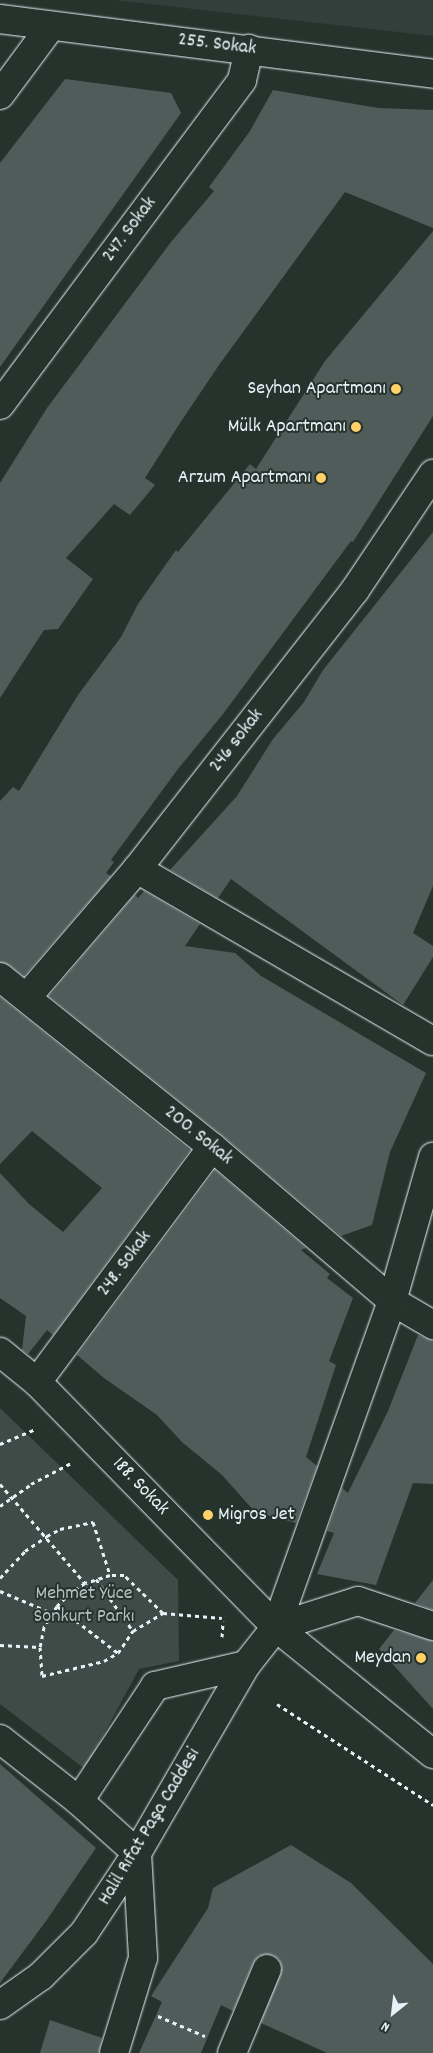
<!DOCTYPE html>
<meta charset="utf-8">
<style>
body{margin:0}
#map{position:relative;width:433px;height:2053px;overflow:hidden;background:#26332d;font-family:Dekko,sans-serif}
div>[style]{position:absolute}
.built>*{inset:0;background:#333f3a}
.green>*{inset:0;background:#3e4b47}
.building>*{inset:0;background:#505c59}
.path>*{height:3px;margin-top:-1.5px;transform-origin:0;background:repeating-linear-gradient(90deg,#e8f1f8 0 4px,transparent 0 8px)}
.roads{filter:drop-shadow(0 0 1px #e8f1f8) drop-shadow(0 0 1px #e8f1f8)}
.minor>*{height:28px;margin:-14px;padding:0 14px;transform-origin:14px;border-radius:14px;background:#26332d}
.dots>*{width:14px;height:14px;translate:-50% -50%;box-sizing:border-box;border:2px solid #26332d;border-radius:50%}
span{translate:-50% -50%;white-space:nowrap;text-align:center;line-height:1.15;-webkit-text-stroke:4px #26332d;paint-order:stroke}
.street-label{font-size:20px;color:#e8f1f8}
.poi-label{font-size:20px;color:#e8f1f8}
.right{translate:-100% -50%;text-align:right}
.left{translate:0 -50%;text-align:left}
.park-label{font-size:20px;color:#b5bfc3}
.north{position:absolute;left:368px;top:1988px;width:50px;height:50px;-webkit-text-stroke:4px #26332d;paint-order:stroke;rotate:209deg;font-size:14px;font-weight:700;line-height:20px;text-align:center;color:#e8f1f8}
.north::after{content:'';display:block;margin:auto;width:18px;height:22px;background:#e8f1f8;clip-path:polygon(50% 0,100% 100%,50% 72%,0 100%)}
</style>
<div id="map">
<div class="built">
<div style="clip-path:polygon(114px 0,433px 0,433px 36px)"></div>
</div>
<div class="green">
<div style="clip-path:polygon(0 1408px,178px 1580px,179px 1661px,139px 1669px,85px 1769px,0 1704px)"></div>
</div>
<div class="building">
<div style="clip-path:polygon(65px 79px,171px 93px,181px 113px,0 367px,0 163px)"></div>
<div style="clip-path:polygon(273px 90px,378px 108px,433px 110px,433px 228px,345px 192px,219px 365px,180px 423px,145px 478px,155px 485px,130px 515px,114px 504px,66px 558px,93px 579px,58px 629px,44px 630px,0 698px,0 483px,47px 408px,171px 242px,214px 191px,209px 187px,250px 131px)"></div>
<div style="clip-path:polygon(433px 231px,433px 416px,353px 542px,351px 541px,223px 714px,178px 769px,111px 860px,114px 862px,106px 873px,111px 876px,24px 976px,9px 965px,0 962px,0 801px,13px 787px,19px 791px,78px 695px,121px 637px,138px 604px,176px 550px,178px 552px,250px 464px,256px 469px,325px 361px)"></div>
<div style="clip-path:polygon(433px 532px,433px 886px,413px 933px,433px 946px,433px 957px,403px 1005px,231px 879px,218px 898px,170px 870px,237px 796px,273px 739px,304px 702px,323px 670px)"></div>
<div style="clip-path:polygon(144px 891px,200px 924px,185px 946px,235px 953px,261px 976px,426px 1073px,390px 1152px,372px 1225px,341px 1236px,222px 1135px,49px 996px,135px 895px,138px 898px)"></div>
<div style="clip-path:polygon(0 997px,190px 1150px,53px 1335px,47px 1330px,28px 1354px,22px 1350px,26px 1316px,0 1298px,0 1173px,29px 1204px,63px 1232px,102px 1188px,32px 1131px,0 1164px)"></div>
<div style="clip-path:polygon(215px 1170px,306px 1248px,301px 1250px,330px 1274px,327px 1278px,353px 1298px,329px 1361px,336px 1365px,306px 1457px,317px 1466px,296px 1523px,255px 1512px,222px 1475px,182px 1442px,157px 1415px,104px 1378px,77px 1355px)"></div>
<div style="clip-path:polygon(418px 1335px,433px 1341px,433px 1484px,413px 1483px,376px 1585px,317px 1574px,334px 1533px,327px 1531px,342px 1488px,348px 1493px,388px 1411px)"></div>
<div style="clip-path:polygon(433px 1580px,433px 1610px,415px 1603px)"></div>
<div style="clip-path:polygon(394px 1630px,433px 1641px,433px 1709px,379px 1649px)"></div>
<div style="clip-path:polygon(0 1764px,96px 1848px,46px 1921px,0 1983px)"></div>
<div style="clip-path:polygon(291px 1845px,351px 1883px,433px 1964px,433px 2053px,327px 2053px,261px 2023px,282px 1967px,279px 1959px,273px 1955px,265px 1954px,258px 1956px,253px 1963px,233px 2011px,221px 2005px,201px 2053px,139px 2053px,162px 2002px,151px 1996px,208px 1908px,213px 1888px)"></div>
<div style="clip-path:polygon(50px 2020px,102px 2038px,99px 2053px,40px 2053px)"></div>
</div>
<div class="path">
<div style="left:0;top:1444px;width:39px;rotate:-23deg"></div>
<div style="left:0;top:1484px;width:130px;rotate:49.4deg"></div>
<div style="left:0;top:1506px;width:38px;rotate:-35deg"></div>
<div style="left:31px;top:1484px;width:45px;rotate:-27.7deg"></div>
<div style="left:0;top:1578px;width:37px;rotate:-47deg"></div>
<div style="left:25px;top:1551px;width:27px;rotate:-34deg"></div>
<div style="left:47px;top:1536px;width:15px;rotate:-28deg"></div>
<div style="left:60px;top:1529px;width:34px;rotate:-12deg"></div>
<div style="left:93px;top:1522px;width:56px;rotate:72.2deg"></div>
<div style="left:96px;top:1579px;width:64px;rotate:54.6deg"></div>
<div style="left:0;top:1591px;width:56px;rotate:22.9deg"></div>
<div style="left:57px;top:1606px;width:77px;rotate:37.6deg"></div>
<div style="left:163px;top:1613px;width:54px;rotate:-135.7deg"></div>
<div style="left:124px;top:1575px;width:14px;rotate:180deg"></div>
<div style="left:110px;top:1575px;width:26px;rotate:162deg"></div>
<div style="left:85px;top:1583px;width:17px;rotate:147deg"></div>
<div style="left:71px;top:1592px;width:20px;rotate:135deg"></div>
<div style="left:57px;top:1606px;width:25px;rotate:122deg"></div>
<div style="left:44px;top:1627px;width:20px;rotate:101deg"></div>
<div style="left:40px;top:1647px;width:29px;rotate:86deg"></div>
<div style="left:42px;top:1676px;width:64px;rotate:-13.6deg"></div>
<div style="left:104px;top:1661px;width:16px;rotate:-30deg"></div>
<div style="left:118px;top:1653px;width:27px;rotate:-56deg"></div>
<div style="left:133px;top:1631px;width:35px;rotate:-31deg"></div>
<div style="left:163px;top:1613px;width:59px;rotate:4.8deg"></div>
<div style="left:222px;top:1637px;width:16px;rotate:-86deg"></div>
<div style="left:0;top:1645px;width:40px;rotate:2.9deg"></div>
<div style="left:277px;top:1704px;width:186px;rotate:32.9deg"></div>
<div style="left:158px;top:2016px;width:51px;rotate:23.1deg"></div>
</div>
<div class="roads">
<div class="minor">
<div style="left:0;top:19px;width:436px;rotate:7.2deg"></div>
<div style="left:0;top:95px;width:86px;rotate:-53.5deg"></div>
<div style="left:0;top:405px;width:405px;rotate:-53.3deg"></div>
<div style="left:242px;top:80px;width:32px;rotate:-77deg"></div>
<div style="left:137px;top:869px;width:342px;rotate:30.2deg"></div>
<div style="left:0;top:977px;width:272px;rotate:38.7deg"></div>
<div style="left:212px;top:1147px;width:237px;rotate:40.5deg"></div>
<div style="left:392px;top:1301px;width:48px;rotate:30.3deg"></div>
<div style="left:27px;top:997px;width:169px;rotate:-49.3deg"></div>
<div style="left:137px;top:869px;width:354px;rotate:-52deg"></div>
<div style="left:355px;top:590px;width:140px;rotate:-56.1deg"></div>
<div style="left:0;top:1352px;width:48px;rotate:39deg"></div>
<div style="left:37px;top:1382px;width:342px;rotate:45.7deg"></div>
<div style="left:276px;top:1627px;width:202px;rotate:39deg"></div>
<div style="left:37px;top:1382px;width:293px;rotate:-53.3deg"></div>
<div style="left:276px;top:1627px;width:86px;rotate:-17.6deg"></div>
<div style="left:358px;top:1601px;width:79px;rotate:18.4deg"></div>
<div style="left:0;top:1739px;width:100px;rotate:38.1deg"></div>
<div style="left:79px;top:1801px;width:78px;rotate:41.9deg"></div>
<div style="left:137px;top:1853px;width:105px;rotate:86.7deg"></div>
<div style="left:143px;top:1958px;width:99px;rotate:107deg"></div>
<div style="left:79px;top:1801px;width:138px;rotate:-56.5deg"></div>
<div style="left:155px;top:1686px;width:93px;rotate:-13deg"></div>
<div style="left:0;top:2005px;width:50px;rotate:-35.3deg"></div>
<div style="left:41px;top:1976px;width:61px;rotate:-45deg"></div>
<div style="left:84px;top:1933px;width:96px;rotate:-56.5deg"></div>
<div style="left:137px;top:1853px;width:217px;rotate:-59.9deg"></div>
<div style="left:246px;top:1665px;width:48px;rotate:-51.7deg"></div>
<div style="left:276px;top:1627px;width:346px;rotate:-70.4deg"></div>
<div style="left:392px;top:1301px;width:150px;rotate:-74.1deg"></div>
<div style="left:232px;top:2053px;width:91px;rotate:-67.4deg"></div>
</div>
</div>
<div class="dots">
<div style="left:396px;top:389px;background:#ffd166"></div>
<div style="left:356px;top:427px;background:#ffd166"></div>
<div style="left:321px;top:478px;background:#ffd166"></div>
<div style="left:208px;top:1515px;background:#ffd166"></div>
<div style="left:421px;top:1658px;background:#ffd166"></div>
</div>
<div class="street-label">
<span style="left:217px;top:45px;rotate:7deg">255. Sokak</span>
<span style="left:130px;top:230px;rotate:-53deg">247. Sokak</span>
<span style="left:237px;top:741px;rotate:-52deg">246 sokak</span>
<span style="left:198px;top:1136px;rotate:39deg">200. Sokak</span>
<span style="left:125px;top:1264px;rotate:-53deg">248. Sokak</span>
<span style="left:140px;top:1487px;rotate:46deg">188. Sokak</span>
<span style="left:150px;top:1827px;rotate:-59deg">Halil Rıfat Paşa Caddesi</span>
</div>
<div class="poi-label">
<span class="right" style="left:386px;top:389px">Seyhan Apartmanı</span>
<span class="right" style="left:346px;top:427px">Mülk Apartmanı</span>
<span class="right" style="left:311px;top:478px">Arzum Apartmanı</span>
<span class="left" style="left:218px;top:1515px">Migros Jet</span>
<span class="right" style="left:411px;top:1658px">Meydan</span>
</div>
<div class="park-label">
<span style="left:84px;top:1606px">Mehmet Yüce<br>Sonkurt Parkı</span>
</div>
<div class="north">N</div>
</div>
